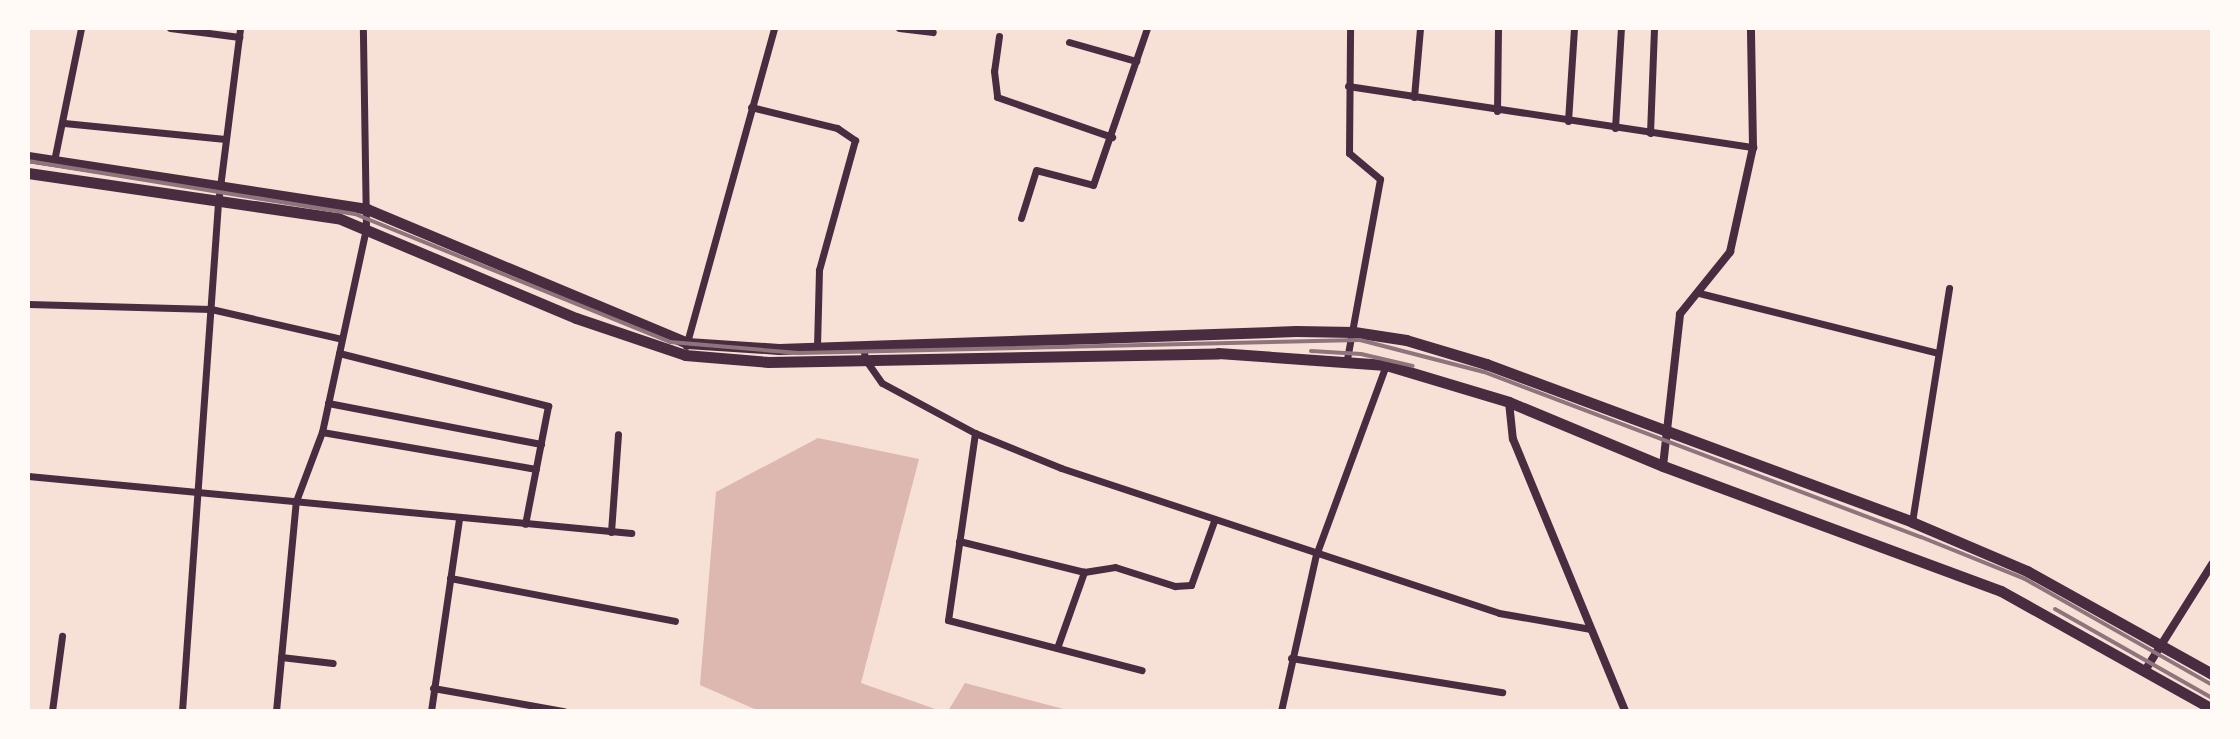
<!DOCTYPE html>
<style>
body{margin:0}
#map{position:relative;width:2240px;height:739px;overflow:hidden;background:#f7e1d7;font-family:Barlow,sans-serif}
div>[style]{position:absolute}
.water>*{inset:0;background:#dcb8b0}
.minor>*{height:7px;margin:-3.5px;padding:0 3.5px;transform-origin:3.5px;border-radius:3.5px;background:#4a2c40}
.tertiary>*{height:8px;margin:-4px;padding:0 4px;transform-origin:4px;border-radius:4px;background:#4a2c40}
.primary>*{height:11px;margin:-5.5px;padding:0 5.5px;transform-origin:5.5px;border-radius:5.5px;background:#4a2c40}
.rail>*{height:4px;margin:-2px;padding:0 2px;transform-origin:2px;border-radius:2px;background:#8f747c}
span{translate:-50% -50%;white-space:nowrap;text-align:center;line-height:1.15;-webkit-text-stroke:8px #fffaf5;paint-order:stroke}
.frame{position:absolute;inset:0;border:30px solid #fffaf5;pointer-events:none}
</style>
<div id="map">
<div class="water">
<div style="clip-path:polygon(818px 438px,919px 459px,861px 683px,941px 711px,759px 711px,700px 685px,716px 492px)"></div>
<div style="clip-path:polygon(965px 683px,1071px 711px,948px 711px)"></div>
</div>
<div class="minor">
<div style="left:170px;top:28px;width:70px;rotate:7.4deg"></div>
<div style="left:899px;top:28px;width:34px;rotate:7deg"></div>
<div style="left:999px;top:36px;width:35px;rotate:98deg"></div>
<div style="left:994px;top:71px;width:26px;rotate:83deg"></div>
<div style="left:997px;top:97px;width:122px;rotate:19.2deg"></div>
<div style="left:1069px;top:42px;width:70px;rotate:15.8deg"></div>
<div style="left:1348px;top:86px;width:410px;rotate:8.6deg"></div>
<div style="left:1414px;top:97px;width:69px;rotate:-85deg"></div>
<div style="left:751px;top:107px;width:89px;rotate:13.7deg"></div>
<div style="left:837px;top:128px;width:22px;rotate:34deg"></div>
<div style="left:855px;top:140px;width:135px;rotate:105.5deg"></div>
<div style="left:819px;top:270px;width:77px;rotate:91.5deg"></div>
<div style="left:1497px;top:111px;width:83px;rotate:-89.3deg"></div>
<div style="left:1568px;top:121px;width:93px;rotate:-86.3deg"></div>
<div style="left:64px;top:123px;width:162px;rotate:5.7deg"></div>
<div style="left:1615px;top:128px;width:100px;rotate:-86.6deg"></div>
<div style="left:1650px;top:133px;width:105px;rotate:-87.8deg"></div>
<div style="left:54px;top:161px;width:136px;rotate:-78.5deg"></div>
<div style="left:1021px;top:218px;width:50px;rotate:-72.6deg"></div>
<div style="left:1036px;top:170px;width:59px;rotate:14.7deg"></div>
<div style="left:1093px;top:185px;width:166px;rotate:-71deg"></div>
<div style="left:1699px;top:293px;width:246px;rotate:14.1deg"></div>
<div style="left:28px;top:304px;width:183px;rotate:1.6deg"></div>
<div style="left:211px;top:309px;width:134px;rotate:12.9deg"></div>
<div style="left:863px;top:345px;width:14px;rotate:82deg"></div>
<div style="left:865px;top:359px;width:29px;rotate:55deg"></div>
<div style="left:882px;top:383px;width:106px;rotate:28.3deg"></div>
<div style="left:975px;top:433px;width:93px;rotate:22.1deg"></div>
<div style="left:1061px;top:468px;width:461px;rotate:18.3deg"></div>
<div style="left:1499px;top:613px;width:93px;rotate:9.9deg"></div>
<div style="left:686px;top:346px;width:330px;rotate:-74.5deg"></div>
<div style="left:339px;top:353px;width:216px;rotate:14.2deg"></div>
<div style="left:548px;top:406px;width:120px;rotate:101deg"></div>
<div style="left:1347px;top:359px;width:183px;rotate:-79.6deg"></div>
<div style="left:1380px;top:179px;width:40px;rotate:-140deg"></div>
<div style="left:1349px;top:153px;width:125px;rotate:-89.5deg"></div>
<div style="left:328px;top:403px;width:217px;rotate:10.9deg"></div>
<div style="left:322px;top:432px;width:217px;rotate:9.8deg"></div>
<div style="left:975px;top:433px;width:189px;rotate:98.2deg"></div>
<div style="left:948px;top:620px;width:200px;rotate:14.5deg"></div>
<div style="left:28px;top:476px;width:606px;rotate:5.4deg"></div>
<div style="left:1912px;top:522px;width:237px;rotate:-81deg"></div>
<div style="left:611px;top:532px;width:98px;rotate:-85.9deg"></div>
<div style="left:959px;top:541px;width:129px;rotate:13.9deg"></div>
<div style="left:450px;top:578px;width:229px;rotate:10.8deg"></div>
<div style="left:1057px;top:648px;width:81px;rotate:-70.4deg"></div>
<div style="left:1084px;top:572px;width:31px;rotate:-9deg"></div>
<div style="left:1115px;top:567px;width:63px;rotate:17.6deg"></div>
<div style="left:1175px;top:586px;width:16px;rotate:-4deg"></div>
<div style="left:1191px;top:585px;width:68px;rotate:-70.2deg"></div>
<div style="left:281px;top:657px;width:52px;rotate:6.6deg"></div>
<div style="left:1291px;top:658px;width:214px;rotate:9.2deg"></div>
<div style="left:433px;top:688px;width:133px;rotate:10deg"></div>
<div style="left:52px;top:711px;width:76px;rotate:-82.4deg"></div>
<div style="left:182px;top:711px;width:509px;rotate:-85.95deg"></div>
<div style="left:218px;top:203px;width:176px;rotate:-82.8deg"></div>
<div style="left:276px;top:711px;width:211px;rotate:-84.6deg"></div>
<div style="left:296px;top:501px;width:74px;rotate:-69.4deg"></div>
<div style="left:322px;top:432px;width:209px;rotate:-77.8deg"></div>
<div style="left:366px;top:228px;width:200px;rotate:-90.9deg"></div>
<div style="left:431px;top:711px;width:195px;rotate:-81.7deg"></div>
<div style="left:1281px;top:711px;width:160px;rotate:-77.4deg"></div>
<div style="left:1316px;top:555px;width:202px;rotate:-69.8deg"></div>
</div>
<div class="tertiary">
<div style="left:1509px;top:402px;width:37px;rotate:84deg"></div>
<div style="left:1513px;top:439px;width:294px;rotate:67.6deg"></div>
<div style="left:1663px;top:466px;width:153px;rotate:-83.6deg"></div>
<div style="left:1680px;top:314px;width:80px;rotate:-51.1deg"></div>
<div style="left:1730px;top:252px;width:107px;rotate:-77.6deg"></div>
<div style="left:1753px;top:147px;width:119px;rotate:-91deg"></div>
<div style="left:2146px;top:669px;width:124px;rotate:-57.8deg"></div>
</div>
<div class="primary">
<div style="left:28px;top:157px;width:343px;rotate:8.7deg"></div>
<div style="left:367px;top:209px;width:347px;rotate:22.7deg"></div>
<div style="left:687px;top:343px;width:92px;rotate:3.7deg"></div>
<div style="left:779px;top:349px;width:517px;rotate:-1.99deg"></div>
<div style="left:1296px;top:331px;width:58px;rotate:1deg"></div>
<div style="left:1354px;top:332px;width:53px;rotate:8.7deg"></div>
<div style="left:1406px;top:340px;width:84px;rotate:16.7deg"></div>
<div style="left:1486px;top:364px;width:454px;rotate:20.3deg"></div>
<div style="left:1912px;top:522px;width:125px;rotate:23.1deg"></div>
<div style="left:2027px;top:571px;width:212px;rotate:29.1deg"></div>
<div style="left:28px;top:173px;width:313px;rotate:8.3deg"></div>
<div style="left:338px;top:218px;width:258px;rotate:22.8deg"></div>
<div style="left:576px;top:318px;width:115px;rotate:18.7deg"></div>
<div style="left:685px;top:355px;width:84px;rotate:4.8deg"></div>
<div style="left:769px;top:362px;width:449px;rotate:-1.1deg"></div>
<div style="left:1218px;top:353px;width:168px;rotate:4.1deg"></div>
<div style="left:1386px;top:365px;width:128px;rotate:16.7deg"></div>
<div style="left:1509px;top:402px;width:167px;rotate:22.6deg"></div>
<div style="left:1663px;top:466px;width:360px;rotate:20.3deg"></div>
<div style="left:2001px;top:591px;width:242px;rotate:29.2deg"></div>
</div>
<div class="rail">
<div style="left:28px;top:161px;width:331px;rotate:9.2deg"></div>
<div style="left:355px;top:214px;width:340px;rotate:22.1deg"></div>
<div style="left:670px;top:342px;width:129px;rotate:4.9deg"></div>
<div style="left:799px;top:353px;width:561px;rotate:-1.33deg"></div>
<div style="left:1360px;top:340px;width:128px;rotate:14.5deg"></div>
<div style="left:1484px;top:372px;width:467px;rotate:20.7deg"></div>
<div style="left:1921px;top:537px;width:112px;rotate:22deg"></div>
<div style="left:2025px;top:579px;width:215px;rotate:29.5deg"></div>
<div style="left:1311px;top:351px;width:50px;rotate:3.4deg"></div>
<div style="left:1361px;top:354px;width:53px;rotate:13deg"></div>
<div style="left:2055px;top:609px;width:180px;rotate:29.5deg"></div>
</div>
<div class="frame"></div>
</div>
